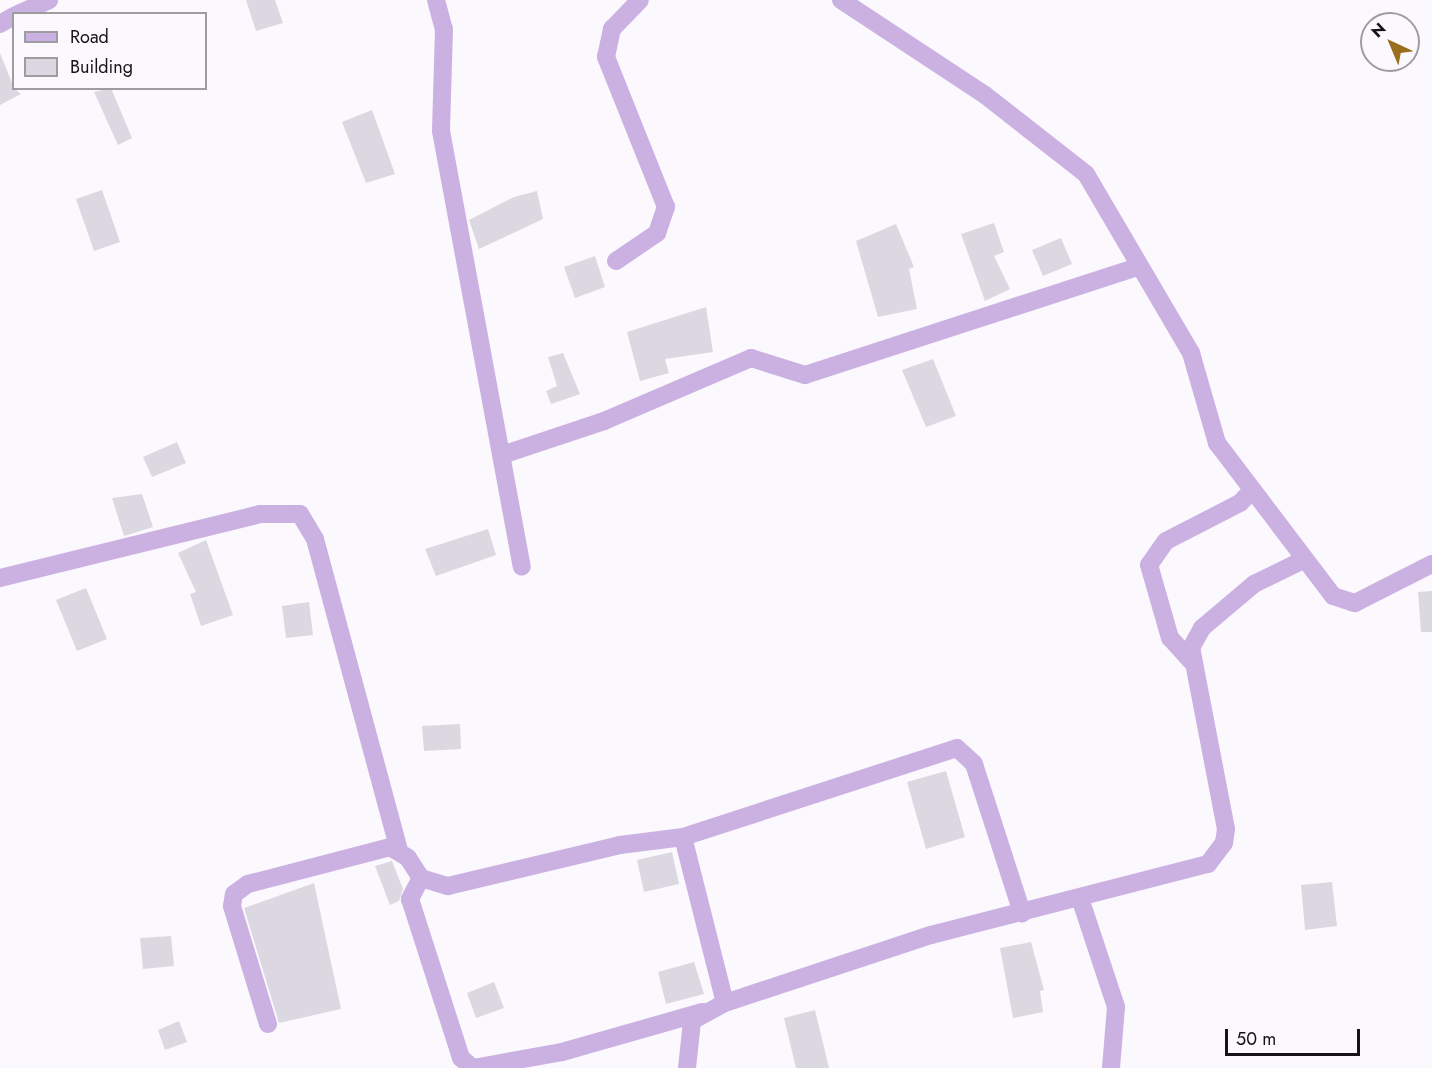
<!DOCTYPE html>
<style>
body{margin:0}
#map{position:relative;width:1432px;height:1068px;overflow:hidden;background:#fbf8fe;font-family:Jost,sans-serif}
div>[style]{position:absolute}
.building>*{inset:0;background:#dcd8e1}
.minor>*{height:18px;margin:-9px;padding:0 9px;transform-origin:9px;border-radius:9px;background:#cab1e2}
span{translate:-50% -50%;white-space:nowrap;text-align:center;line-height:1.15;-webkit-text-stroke:5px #fbf8fe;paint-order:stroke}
.legend{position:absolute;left:12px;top:12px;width:195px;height:78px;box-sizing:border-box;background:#fbf8fe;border:2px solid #9f9ca1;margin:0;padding:8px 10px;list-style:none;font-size:18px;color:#151316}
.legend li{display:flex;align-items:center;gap:12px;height:30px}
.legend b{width:30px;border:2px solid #9f9ca1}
.north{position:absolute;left:1360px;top:12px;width:60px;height:60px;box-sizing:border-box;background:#fbf8fe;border:2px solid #9f9ca1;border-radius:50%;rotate:316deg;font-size:16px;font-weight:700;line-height:24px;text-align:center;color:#151316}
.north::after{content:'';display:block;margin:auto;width:21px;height:27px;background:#996e1c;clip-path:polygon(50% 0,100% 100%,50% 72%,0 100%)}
.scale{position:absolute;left:1225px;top:1029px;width:135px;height:27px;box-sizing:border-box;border:3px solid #151316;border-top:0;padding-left:8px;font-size:18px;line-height:21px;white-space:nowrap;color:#151316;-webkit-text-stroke:4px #fbf8fe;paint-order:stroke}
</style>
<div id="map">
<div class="building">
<div style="clip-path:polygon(246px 0,275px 0,283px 23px,256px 31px)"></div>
<div style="clip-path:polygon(0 53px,14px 88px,21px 94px,0 105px)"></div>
<div style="clip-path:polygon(111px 88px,132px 138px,118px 145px,94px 92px)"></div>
<div style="clip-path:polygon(372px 110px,395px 174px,366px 183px,342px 122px)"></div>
<div style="clip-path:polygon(102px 190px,120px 242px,94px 251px,76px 199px)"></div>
<div style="clip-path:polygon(537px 191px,543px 219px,479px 249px,469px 220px,514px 197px)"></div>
<div style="clip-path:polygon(994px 223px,1004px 252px,994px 256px,1010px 289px,985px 301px,961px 234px)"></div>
<div style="clip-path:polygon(896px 224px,914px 267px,909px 269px,917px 309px,878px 317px,856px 241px)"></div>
<div style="clip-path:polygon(1061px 238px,1072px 264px,1043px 276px,1032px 250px)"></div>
<div style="clip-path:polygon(595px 256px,605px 287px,575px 298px,564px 267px)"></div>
<div style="clip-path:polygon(706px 307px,713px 352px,665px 359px,669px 373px,640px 381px,627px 332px)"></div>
<div style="clip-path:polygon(563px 353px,580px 394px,551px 404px,546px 391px,557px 386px,548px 357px)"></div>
<div style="clip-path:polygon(933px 359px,956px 416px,926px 427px,902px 370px)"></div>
<div style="clip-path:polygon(177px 442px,186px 463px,152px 477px,143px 457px)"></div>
<div style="clip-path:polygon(142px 494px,153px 527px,124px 536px,112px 498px)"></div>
<div style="clip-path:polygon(488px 529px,496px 555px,436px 576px,425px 549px)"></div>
<div style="clip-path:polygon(206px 540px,233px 615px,201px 626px,190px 594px,196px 592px,178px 553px)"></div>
<div style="clip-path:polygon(86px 588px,107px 639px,77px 651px,56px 600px)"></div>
<div style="clip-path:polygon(1432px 591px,1432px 632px,1421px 632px,1418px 592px)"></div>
<div style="clip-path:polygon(309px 602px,313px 635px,286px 638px,282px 606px)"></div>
<div style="clip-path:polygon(460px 724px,461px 749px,424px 751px,422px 726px)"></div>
<div style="clip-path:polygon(946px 771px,965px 837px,926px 849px,907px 782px)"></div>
<div style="clip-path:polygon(672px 852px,679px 884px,644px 892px,637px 860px)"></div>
<div style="clip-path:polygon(392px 861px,403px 889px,399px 901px,390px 905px,375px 866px)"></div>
<div style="clip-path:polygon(1332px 882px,1337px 926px,1305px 930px,1301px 885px)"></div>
<div style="clip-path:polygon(314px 883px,341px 1009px,279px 1023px,244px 908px)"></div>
<div style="clip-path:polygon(171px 936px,174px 966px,143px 969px,140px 938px)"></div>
<div style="clip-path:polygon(1031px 942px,1044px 990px,1040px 991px,1043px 1012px,1013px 1018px,1000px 948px)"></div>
<div style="clip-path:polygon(694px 962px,704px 994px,666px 1004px,658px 972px)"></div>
<div style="clip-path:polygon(494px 982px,504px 1008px,476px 1018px,467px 993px)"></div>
<div style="clip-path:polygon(815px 1010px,829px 1068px,796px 1068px,784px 1018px)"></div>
<div style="clip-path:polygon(179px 1021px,187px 1042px,165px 1050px,158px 1030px)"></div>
</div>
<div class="minor">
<div style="left:436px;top:0;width:30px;rotate:75deg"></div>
<div style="left:444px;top:29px;width:102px;rotate:91.7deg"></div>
<div style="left:441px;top:131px;width:443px;rotate:79.5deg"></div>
<div style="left:841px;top:0;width:173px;rotate:33.4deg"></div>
<div style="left:985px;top:95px;width:128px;rotate:38deg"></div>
<div style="left:1086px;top:174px;width:208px;rotate:59.6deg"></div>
<div style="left:1191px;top:353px;width:94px;rotate:73.9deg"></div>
<div style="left:1217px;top:443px;width:192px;rotate:52.8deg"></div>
<div style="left:1333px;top:596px;width:23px;rotate:18deg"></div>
<div style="left:1355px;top:603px;width:86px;rotate:-26.9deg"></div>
<div style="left:18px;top:14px;width:34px;rotate:-24deg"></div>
<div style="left:0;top:24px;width:16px;rotate:-30deg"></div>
<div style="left:616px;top:261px;width:50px;rotate:-34.3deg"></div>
<div style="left:657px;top:233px;width:28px;rotate:-71deg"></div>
<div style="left:666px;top:207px;width:162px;rotate:-111.8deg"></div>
<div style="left:606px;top:57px;width:29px;rotate:-78deg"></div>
<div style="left:612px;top:29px;width:40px;rotate:-46deg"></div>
<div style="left:502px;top:455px;width:108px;rotate:-18.4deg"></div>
<div style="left:604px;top:421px;width:160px;rotate:-23.2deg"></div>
<div style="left:751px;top:358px;width:57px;rotate:17.5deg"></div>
<div style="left:805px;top:375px;width:352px;rotate:-18deg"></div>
<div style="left:0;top:578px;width:268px;rotate:-13.8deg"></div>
<div style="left:260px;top:514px;width:40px"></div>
<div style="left:300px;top:514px;width:29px;rotate:59deg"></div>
<div style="left:315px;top:539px;width:323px;rotate:74.9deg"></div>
<div style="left:1191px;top:661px;width:31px;rotate:-132deg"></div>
<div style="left:1170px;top:638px;width:76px;rotate:-106deg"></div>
<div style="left:1149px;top:565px;width:29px;rotate:-55deg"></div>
<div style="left:1166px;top:541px;width:83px;rotate:-27.2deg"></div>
<div style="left:1240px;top:503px;width:18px;rotate:-47deg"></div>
<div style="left:683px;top:837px;width:288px;rotate:-18deg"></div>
<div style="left:957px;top:748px;width:23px;rotate:43deg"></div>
<div style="left:974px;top:764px;width:157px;rotate:72.1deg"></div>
<div style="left:421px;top:878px;width:24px;rotate:118deg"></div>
<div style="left:410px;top:899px;width:167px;rotate:72.2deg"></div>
<div style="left:461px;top:1058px;width:16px;rotate:40deg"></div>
<div style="left:473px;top:1068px;width:90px;rotate:-10.2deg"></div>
<div style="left:562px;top:1052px;width:146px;rotate:-15.9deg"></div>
<div style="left:1080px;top:898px;width:115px;rotate:71.7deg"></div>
<div style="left:1116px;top:1007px;width:61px;rotate:94.7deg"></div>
<div style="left:268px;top:1024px;width:123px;rotate:-107deg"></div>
<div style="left:232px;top:906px;width:12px;rotate:-81deg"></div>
<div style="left:234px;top:894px;width:17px;rotate:-36deg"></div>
<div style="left:248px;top:884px;width:147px;rotate:-14.6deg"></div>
<div style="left:390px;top:847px;width:21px;rotate:31deg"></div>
<div style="left:408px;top:858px;width:24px;rotate:57deg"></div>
<div style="left:421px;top:878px;width:28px;rotate:17deg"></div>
<div style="left:448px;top:886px;width:177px;rotate:-13.4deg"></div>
<div style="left:620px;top:845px;width:64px;rotate:-7.2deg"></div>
<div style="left:683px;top:837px;width:171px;rotate:75.8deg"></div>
<div style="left:687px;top:1068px;width:47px;rotate:-83.9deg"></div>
<div style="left:692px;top:1021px;width:38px;rotate:-29deg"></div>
<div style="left:725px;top:1003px;width:217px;rotate:-18.3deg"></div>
<div style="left:931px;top:935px;width:286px;rotate:-14.4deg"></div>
<div style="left:1208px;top:864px;width:26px;rotate:-53deg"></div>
<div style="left:1224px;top:843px;width:14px;rotate:-82deg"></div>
<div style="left:1226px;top:829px;width:184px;rotate:-100.9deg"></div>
<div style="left:1191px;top:648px;width:23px;rotate:-61deg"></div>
<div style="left:1202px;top:628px;width:68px;rotate:-40.2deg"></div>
<div style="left:1254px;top:584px;width:55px;rotate:-26.1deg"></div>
</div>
<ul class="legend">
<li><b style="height:8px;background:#cab1e2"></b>Road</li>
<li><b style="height:16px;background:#dcd8e1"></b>Building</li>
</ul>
<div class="north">N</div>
<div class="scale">50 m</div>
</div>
